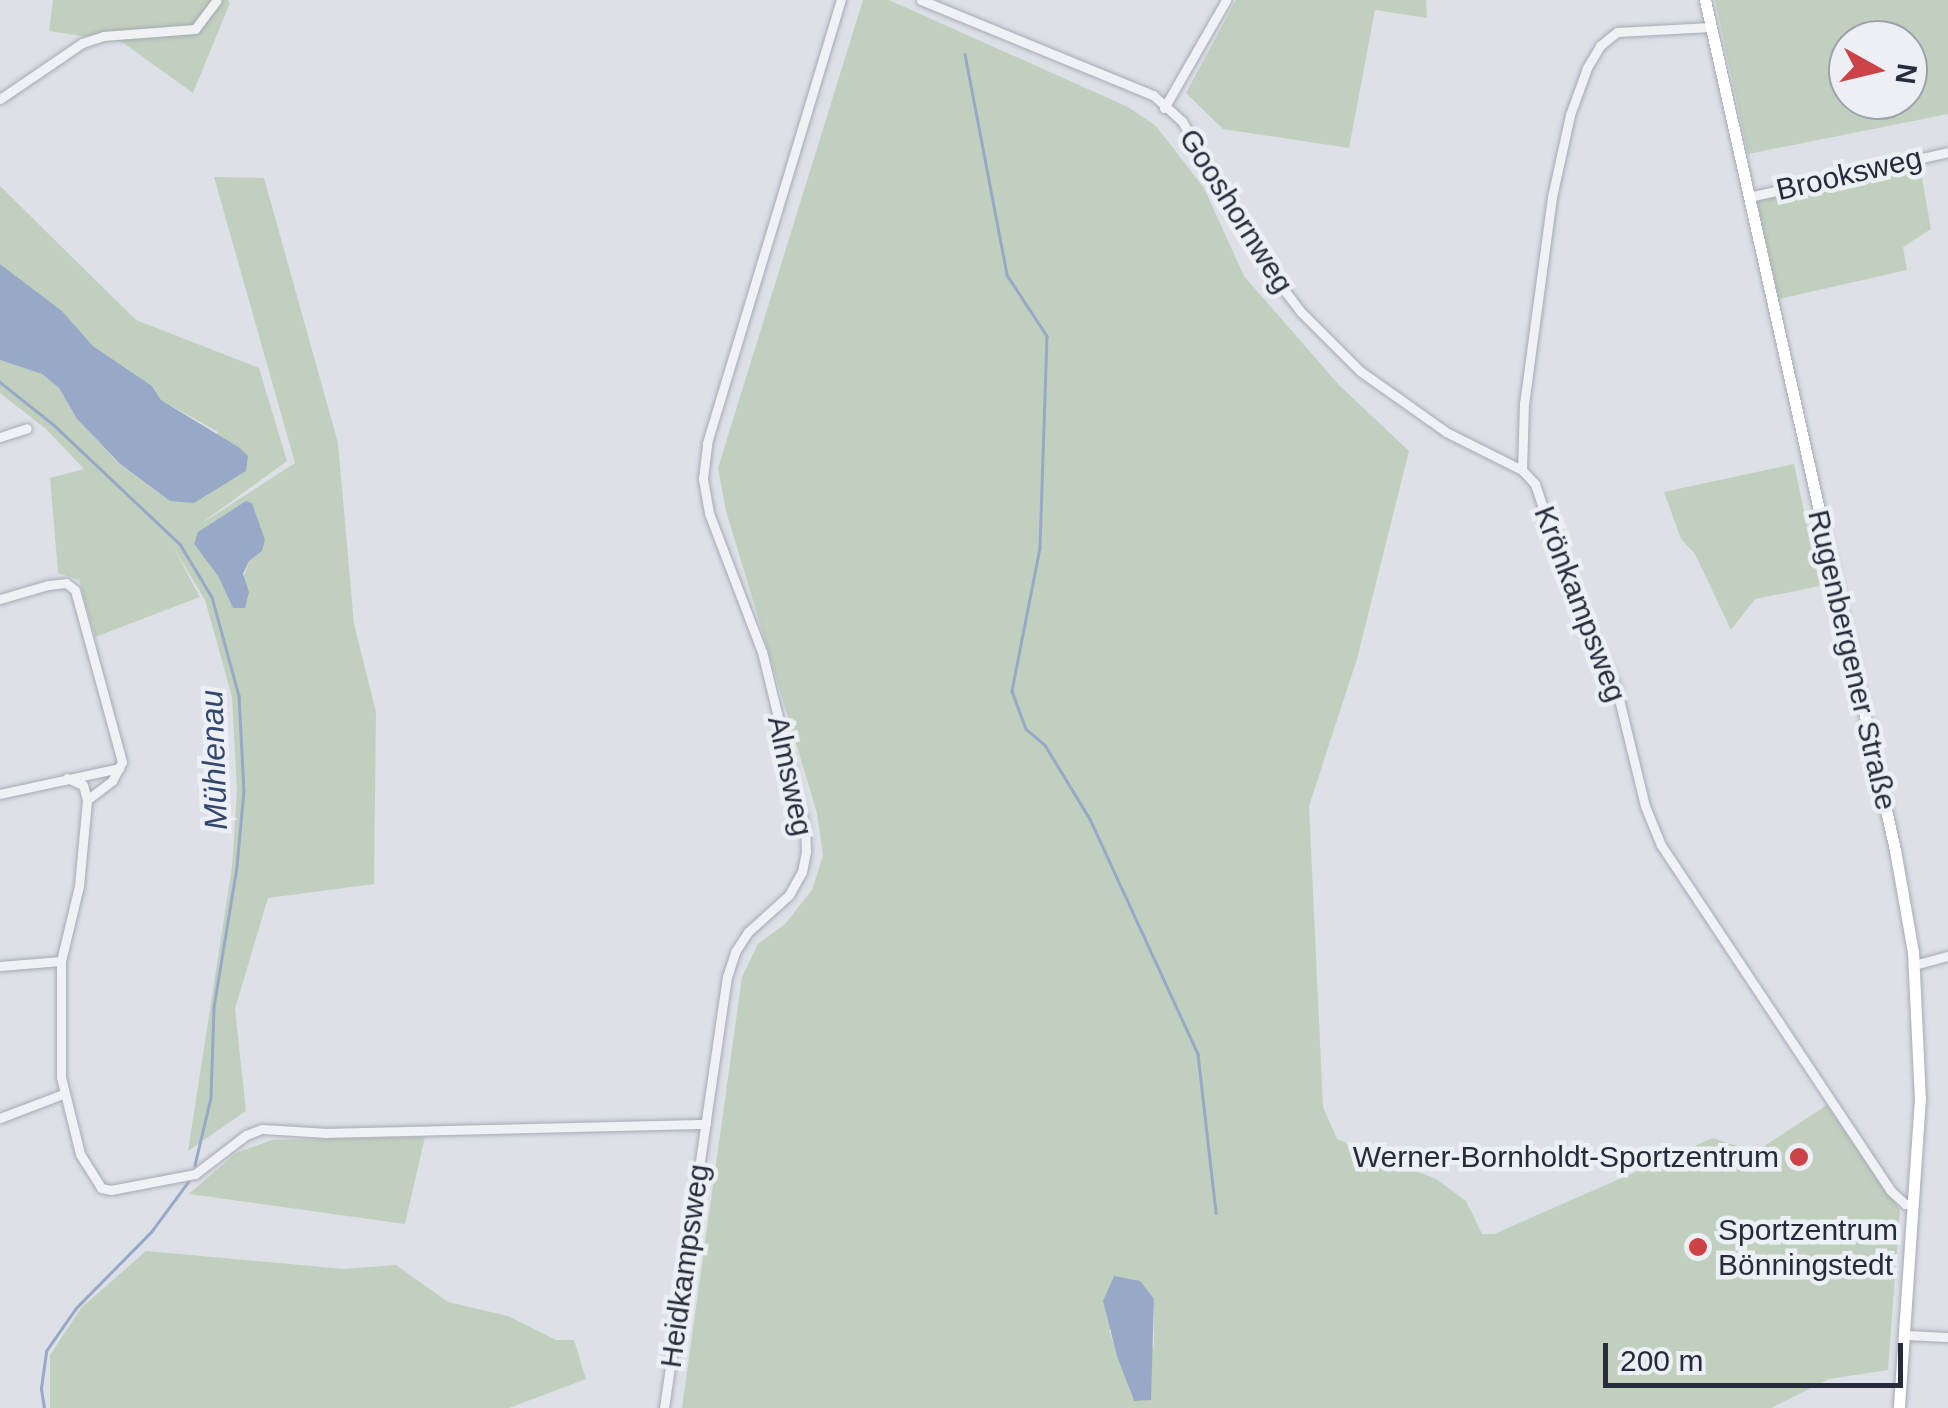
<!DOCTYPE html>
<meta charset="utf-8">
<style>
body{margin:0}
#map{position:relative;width:1948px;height:1408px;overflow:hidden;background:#dde0e7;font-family:Helvetica,sans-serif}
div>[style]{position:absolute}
.green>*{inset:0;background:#c1d0be}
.water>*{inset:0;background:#98a9c7}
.stream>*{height:2.5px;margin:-1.25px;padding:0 1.25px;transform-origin:1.25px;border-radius:1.25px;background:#98a9c7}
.roads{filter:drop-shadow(0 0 2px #a6aab4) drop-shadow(0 0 2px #a6aab4)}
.street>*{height:9px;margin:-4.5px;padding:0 4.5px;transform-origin:4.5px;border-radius:4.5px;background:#f0f1f5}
.secondary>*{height:11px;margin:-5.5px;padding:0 5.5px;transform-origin:5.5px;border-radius:5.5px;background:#fff}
.dots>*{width:28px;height:28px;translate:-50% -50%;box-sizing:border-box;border:5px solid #eceff4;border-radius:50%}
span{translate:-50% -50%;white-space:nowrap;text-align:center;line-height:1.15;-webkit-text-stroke:9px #eceff4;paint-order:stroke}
.street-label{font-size:30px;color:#272c3d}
.poi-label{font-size:30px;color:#272c3d}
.right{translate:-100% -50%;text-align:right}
.left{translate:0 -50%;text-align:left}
.water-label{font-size:32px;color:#324670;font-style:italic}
.north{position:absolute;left:1828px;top:20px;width:100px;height:100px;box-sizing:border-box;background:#eceff4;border:2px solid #9da1ab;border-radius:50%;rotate:98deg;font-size:28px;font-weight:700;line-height:40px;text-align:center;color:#272c3d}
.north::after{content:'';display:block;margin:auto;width:35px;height:45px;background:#cb4347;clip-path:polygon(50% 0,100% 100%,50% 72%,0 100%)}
.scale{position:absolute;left:1603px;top:1343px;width:300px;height:45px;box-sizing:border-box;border:5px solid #272c3d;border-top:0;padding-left:12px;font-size:30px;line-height:35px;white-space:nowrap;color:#272c3d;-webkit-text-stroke:8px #eceff4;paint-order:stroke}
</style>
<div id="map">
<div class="green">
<div style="clip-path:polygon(53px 0,228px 0,230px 3px,193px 93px,122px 42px,49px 31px)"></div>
<div style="clip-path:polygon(evenodd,863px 0,889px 0,1128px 107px,1156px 126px,1204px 188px,1244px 276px,1339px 385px,1409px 451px,1357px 659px,1309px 806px,1323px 1107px,1337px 1139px,1436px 1179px,1466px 1201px,1482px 1234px,1494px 1234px,1713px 1138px,1755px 1152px,1827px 1105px,1900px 1210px,1888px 1370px,1829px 1379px,1771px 1408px,682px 1408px,742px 977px,758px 944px,785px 924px,812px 890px,823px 855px,817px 813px,726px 511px,718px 468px,863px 0,1154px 1299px,1154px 1345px,1133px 1400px,1109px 1330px,1154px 1299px)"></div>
<div style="clip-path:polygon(1236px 0,1426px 0,1427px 18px,1375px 10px,1349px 148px,1223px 129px,1186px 93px)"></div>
<div style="clip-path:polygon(evenodd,1715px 0,1948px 0,1948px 114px,1748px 154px,1715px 0,1848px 40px,1908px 40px,1908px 100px,1848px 100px,1848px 40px)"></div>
<div style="clip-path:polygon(1920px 167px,1931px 229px,1903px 247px,1907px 270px,1779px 299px,1757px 201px)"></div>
<div style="clip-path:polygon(evenodd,214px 177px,264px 178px,338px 443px,354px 624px,376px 712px,374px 884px,268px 898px,235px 1009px,246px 1111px,188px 1151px,232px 867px,237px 790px,232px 697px,205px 600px,173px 547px,200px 597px,95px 637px,79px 580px,58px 573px,50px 478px,84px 469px,46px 429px,0 393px,0 360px,42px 374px,59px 388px,77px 419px,119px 464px,170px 501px,218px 432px,161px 400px,152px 386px,93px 346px,62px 311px,0 264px,0 186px,136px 320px,259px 368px,287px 461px,199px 525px,295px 463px,214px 177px,194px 544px,262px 551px,249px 561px,233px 608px,218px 576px,194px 544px)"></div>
<div style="clip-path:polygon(1794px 464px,1820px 586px,1755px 599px,1731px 630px,1695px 554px,1681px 539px,1664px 492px)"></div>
<div style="clip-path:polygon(425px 1137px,405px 1224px,189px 1194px,236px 1153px,272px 1140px)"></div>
<div style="clip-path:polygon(146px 1251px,344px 1269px,396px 1265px,448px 1302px,508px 1316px,556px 1340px,574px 1340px,586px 1379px,509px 1408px,50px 1408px,50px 1355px,81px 1308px)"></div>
</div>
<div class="water">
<div style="clip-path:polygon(0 264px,62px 311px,93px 346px,152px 386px,161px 400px,240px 448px,248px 456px,246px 471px,194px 503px,170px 501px,120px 464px,77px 419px,59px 388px,42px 374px,0 360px)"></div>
<div style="clip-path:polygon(246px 501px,252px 503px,265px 540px,262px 551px,249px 561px,243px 574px,249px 592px,245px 608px,233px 608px,218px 576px,194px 544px,198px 532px)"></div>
<div style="clip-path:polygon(1114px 1276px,1140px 1281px,1154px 1299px,1151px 1400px,1134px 1401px,1117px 1356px,1103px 1301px)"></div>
</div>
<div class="stream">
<div style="left:965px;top:54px;width:225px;rotate:79.2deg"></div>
<div style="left:1007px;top:275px;width:73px;rotate:56.7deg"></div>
<div style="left:1047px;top:336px;width:212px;rotate:91.9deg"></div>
<div style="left:1040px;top:548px;width:146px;rotate:101.1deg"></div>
<div style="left:1012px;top:691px;width:40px;rotate:69.8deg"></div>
<div style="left:1026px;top:729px;width:25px;rotate:40deg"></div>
<div style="left:1045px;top:745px;width:87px;rotate:58.7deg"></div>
<div style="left:1090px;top:819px;width:259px;rotate:65.3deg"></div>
<div style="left:1198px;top:1054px;width:160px;rotate:83.5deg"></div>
<div style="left:0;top:382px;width:69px;rotate:38.5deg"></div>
<div style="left:54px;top:425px;width:173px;rotate:43.4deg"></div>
<div style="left:180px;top:544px;width:62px;rotate:58.9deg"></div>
<div style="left:212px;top:597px;width:103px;rotate:74.7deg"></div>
<div style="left:239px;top:696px;width:94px;rotate:87deg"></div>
<div style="left:244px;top:790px;width:77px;rotate:95.2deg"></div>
<div style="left:237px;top:867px;width:143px;rotate:99.3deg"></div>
<div style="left:214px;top:1008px;width:90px;rotate:91.9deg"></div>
<div style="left:211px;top:1098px;width:69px;rotate:103.4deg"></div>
<div style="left:44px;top:1408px;width:20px;rotate:-99deg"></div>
<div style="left:41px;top:1388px;width:37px;rotate:-82deg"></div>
<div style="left:46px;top:1351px;width:52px;rotate:-55.1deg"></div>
<div style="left:76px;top:1308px;width:107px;rotate:-45.4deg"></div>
<div style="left:151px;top:1232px;width:62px;rotate:-53.5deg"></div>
</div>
<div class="roads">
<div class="street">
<div style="left:921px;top:0;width:251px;rotate:22.3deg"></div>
<div style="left:1153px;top:95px;width:39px;rotate:42deg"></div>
<div style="left:1182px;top:121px;width:158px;rotate:60.3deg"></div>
<div style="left:1260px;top:258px;width:68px;rotate:52.8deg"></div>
<div style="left:1301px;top:312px;width:83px;rotate:45deg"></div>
<div style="left:1360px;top:371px;width:105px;rotate:35.3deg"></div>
<div style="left:1446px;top:432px;width:85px;rotate:26.6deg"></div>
<div style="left:1711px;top:27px;width:94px;rotate:177deg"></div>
<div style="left:1617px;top:32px;width:22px;rotate:141deg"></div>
<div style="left:1600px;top:46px;width:26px;rotate:121deg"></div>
<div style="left:1587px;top:68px;width:50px;rotate:109.9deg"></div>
<div style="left:1570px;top:115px;width:84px;rotate:102.4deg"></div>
<div style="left:1552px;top:197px;width:208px;rotate:97.7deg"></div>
<div style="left:1524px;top:403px;width:67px;rotate:91.7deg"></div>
<div style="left:1522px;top:470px;width:19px;rotate:47deg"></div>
<div style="left:1535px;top:484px;width:110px;rotate:71.4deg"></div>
<div style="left:1570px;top:588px;width:109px;rotate:65.1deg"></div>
<div style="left:1616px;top:687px;width:122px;rotate:76.3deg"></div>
<div style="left:1645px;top:806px;width:42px;rotate:67.7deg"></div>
<div style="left:1661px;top:845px;width:414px;rotate:56.4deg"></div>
<div style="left:1890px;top:1190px;width:21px;rotate:43deg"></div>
<div style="left:1905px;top:1204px;width:8px"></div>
<div style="left:0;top:99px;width:99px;rotate:-34.3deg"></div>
<div style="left:82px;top:43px;width:22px;rotate:-18deg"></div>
<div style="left:103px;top:36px;width:92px;rotate:-4.4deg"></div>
<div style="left:195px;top:29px;width:36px;rotate:-53deg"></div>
<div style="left:1164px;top:108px;width:125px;rotate:-60.1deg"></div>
<div style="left:1749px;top:197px;width:204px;rotate:-12.7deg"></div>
<div style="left:0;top:437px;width:28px;rotate:-18deg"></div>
<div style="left:0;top:599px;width:50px;rotate:-16.3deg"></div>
<div style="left:48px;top:585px;width:18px;rotate:-6deg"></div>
<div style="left:66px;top:583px;width:11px;rotate:38deg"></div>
<div style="left:75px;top:590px;width:178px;rotate:74.7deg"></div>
<div style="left:122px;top:762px;width:21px;rotate:118deg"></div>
<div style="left:112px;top:781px;width:31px;rotate:143deg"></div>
<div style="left:67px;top:778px;width:17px;rotate:24deg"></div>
<div style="left:83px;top:785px;width:16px;rotate:75deg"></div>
<div style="left:87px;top:800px;width:86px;rotate:95.3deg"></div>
<div style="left:79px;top:886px;width:77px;rotate:103.5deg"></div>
<div style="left:61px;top:961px;width:116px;rotate:90deg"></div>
<div style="left:61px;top:1077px;width:79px;rotate:76.1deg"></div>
<div style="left:80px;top:1154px;width:40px;rotate:58deg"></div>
<div style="left:101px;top:1188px;width:10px;rotate:11deg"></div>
<div style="left:111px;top:1190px;width:86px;rotate:-10.8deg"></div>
<div style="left:195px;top:1174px;width:64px;rotate:-37.4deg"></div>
<div style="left:246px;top:1135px;width:17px;rotate:-21deg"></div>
<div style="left:262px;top:1129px;width:65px;rotate:3.5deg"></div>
<div style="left:327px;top:1133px;width:379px;rotate:-1.4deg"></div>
<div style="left:0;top:794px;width:122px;rotate:-12.3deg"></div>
<div style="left:1914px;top:965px;width:35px;rotate:-15deg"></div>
<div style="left:0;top:966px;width:61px;rotate:-4.7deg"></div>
<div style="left:0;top:1118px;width:67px;rotate:-20.9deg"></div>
<div style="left:1905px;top:1335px;width:43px;rotate:2.7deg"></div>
<div style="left:664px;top:1408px;width:436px;rotate:-81.7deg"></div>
<div style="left:727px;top:977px;width:26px;rotate:-72deg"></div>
<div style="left:735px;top:952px;width:24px;rotate:-57deg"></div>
<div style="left:748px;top:932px;width:55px;rotate:-42.1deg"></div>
<div style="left:789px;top:895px;width:26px;rotate:-61deg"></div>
<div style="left:802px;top:872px;width:20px;rotate:-79deg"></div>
<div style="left:806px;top:852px;width:24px;rotate:-92deg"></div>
<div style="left:805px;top:828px;width:181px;rotate:-103.7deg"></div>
<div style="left:762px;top:652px;width:149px;rotate:-110.9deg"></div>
<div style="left:709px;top:513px;width:36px;rotate:-100deg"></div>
<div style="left:703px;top:478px;width:35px;rotate:-83deg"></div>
<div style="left:707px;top:443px;width:463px;rotate:-73.2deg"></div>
</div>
<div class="secondary">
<div style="left:1705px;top:0;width:871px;rotate:77.4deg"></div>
<div style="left:1895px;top:850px;width:104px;rotate:80deg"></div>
<div style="left:1913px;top:952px;width:146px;rotate:87.3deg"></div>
<div style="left:1920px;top:1098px;width:311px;rotate:93.9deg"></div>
</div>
</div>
<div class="dots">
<div style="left:1799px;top:1157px;background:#cb4347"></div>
<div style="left:1698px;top:1247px;background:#cb4347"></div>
</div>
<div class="street-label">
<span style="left:1849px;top:174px;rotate:-13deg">Brooksweg</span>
<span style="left:1236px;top:211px;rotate:58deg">Gooshornweg</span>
<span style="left:1580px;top:604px;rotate:69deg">Krönkampsweg</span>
<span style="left:1852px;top:660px;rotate:77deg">Rugenbergener Straße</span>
<span style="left:790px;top:776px;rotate:78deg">Almsweg</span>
<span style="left:685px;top:1266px;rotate:-82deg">Heidkampsweg</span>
</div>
<div class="poi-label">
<span class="right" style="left:1779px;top:1157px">Werner-Bornholdt-Sportzentrum</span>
<span class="left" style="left:1718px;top:1247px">Sportzentrum<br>Bönningstedt</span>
</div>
<div class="water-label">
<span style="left:214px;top:760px;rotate:-92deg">Mühlenau</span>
</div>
<div class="north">N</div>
<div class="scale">200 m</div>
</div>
